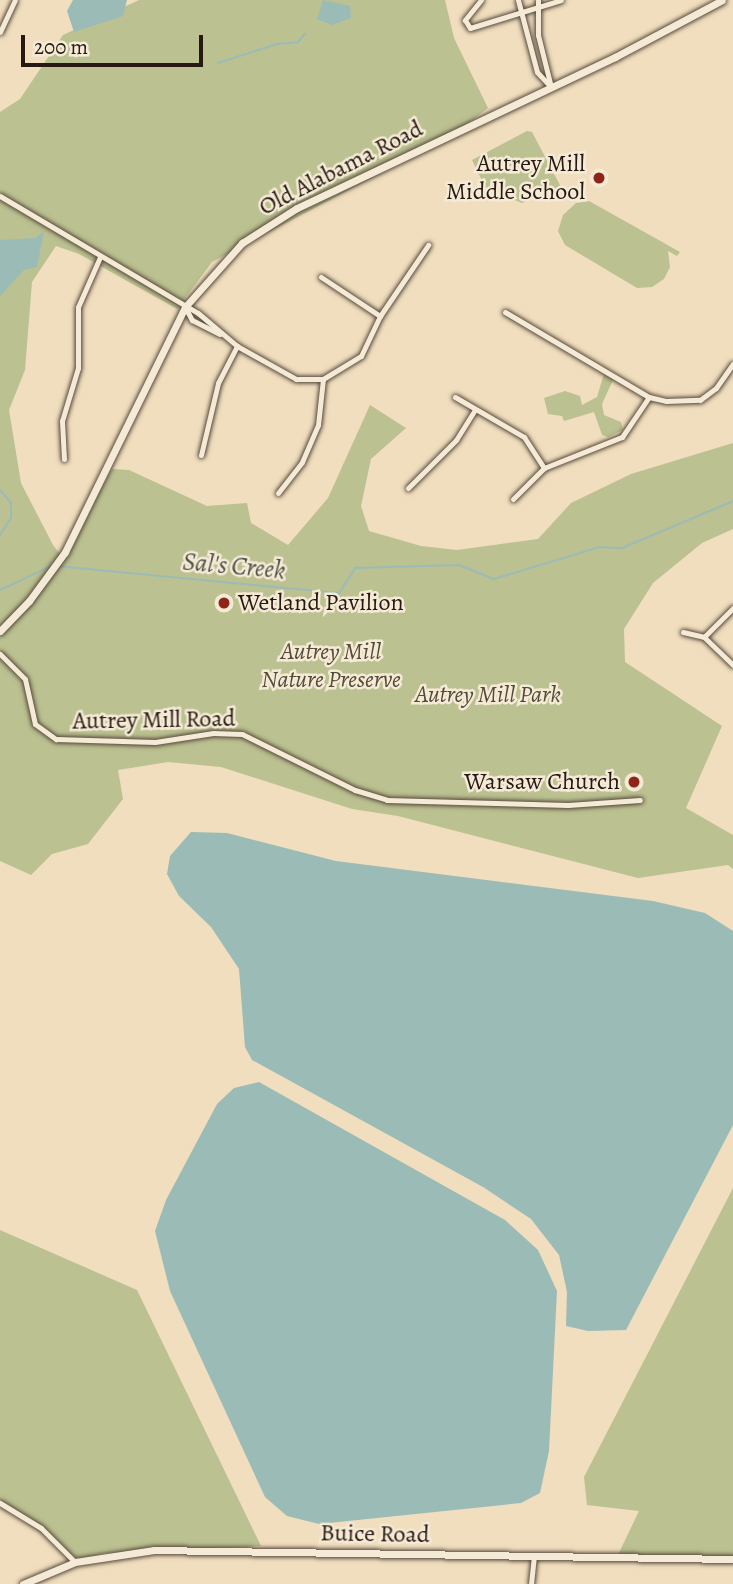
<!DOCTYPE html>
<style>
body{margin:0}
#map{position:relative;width:733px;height:1584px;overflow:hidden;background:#f0debe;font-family:Alegreya,serif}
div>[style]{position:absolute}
.green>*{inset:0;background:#bbc190}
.water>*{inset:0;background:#9bbbb7}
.stream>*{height:2px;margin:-1px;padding:0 1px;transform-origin:1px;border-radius:1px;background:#9bbbb7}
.roads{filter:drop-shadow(0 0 2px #584a3e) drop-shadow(0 0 2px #584a3e)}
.street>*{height:5px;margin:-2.5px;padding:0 2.5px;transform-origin:2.5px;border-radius:2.5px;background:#f5ead5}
.secondary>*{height:7px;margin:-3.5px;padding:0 3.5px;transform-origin:3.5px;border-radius:3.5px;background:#f5ead5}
.dots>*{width:19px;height:19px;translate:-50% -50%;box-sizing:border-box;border:4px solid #f5ead5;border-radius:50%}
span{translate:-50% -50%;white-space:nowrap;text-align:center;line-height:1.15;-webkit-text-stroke:5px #f5ead5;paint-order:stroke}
.poi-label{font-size:24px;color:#261913}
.right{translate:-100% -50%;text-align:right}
.left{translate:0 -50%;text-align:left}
.street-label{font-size:24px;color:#261913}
.park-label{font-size:24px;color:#534b38;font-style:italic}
.water-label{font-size:26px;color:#4f524c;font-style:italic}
.scale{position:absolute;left:21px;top:35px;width:182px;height:32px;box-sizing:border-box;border:4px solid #261913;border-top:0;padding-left:9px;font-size:21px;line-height:24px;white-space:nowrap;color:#261913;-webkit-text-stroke:5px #f5ead5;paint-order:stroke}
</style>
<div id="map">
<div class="green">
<div style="clip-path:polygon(139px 0,445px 0,454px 38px,488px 108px,450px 137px,212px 262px,177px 309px,79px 254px,56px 246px,32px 282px,25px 370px,9px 410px,21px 483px,53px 545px,62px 557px,112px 469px,129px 470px,207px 506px,247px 503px,251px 523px,288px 545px,328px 498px,370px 405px,406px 428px,371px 459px,361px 506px,369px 531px,421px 546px,457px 550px,538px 539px,571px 503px,631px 474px,733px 443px,733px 529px,702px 543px,653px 583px,624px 629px,625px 662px,722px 726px,686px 808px,733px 835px,733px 869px,728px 865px,638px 878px,398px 816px,352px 809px,221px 767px,168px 762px,118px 770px,123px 799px,88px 844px,52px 854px,31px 875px,0 861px,0 112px,20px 99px,63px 35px)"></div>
<div style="clip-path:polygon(527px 131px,532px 132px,561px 187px,522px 203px,485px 187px,472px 160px)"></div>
<div style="clip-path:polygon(589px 201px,680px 252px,677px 256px,668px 251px,670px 267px,664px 279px,652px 287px,637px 288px,565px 245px,558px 231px,563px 215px,576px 203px)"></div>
<div style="clip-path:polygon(604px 374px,613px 380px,602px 404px,604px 415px,621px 422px,623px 430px,608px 437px,602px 435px,594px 412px,564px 421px,562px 416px,548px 414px,544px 398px,565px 391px,580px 396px,582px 405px,597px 397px)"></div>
<div style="clip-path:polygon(733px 1188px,733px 1562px,617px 1557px,639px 1511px,587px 1505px,584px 1477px)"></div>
<div style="clip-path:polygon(0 1230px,137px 1290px,261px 1546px,104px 1553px,80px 1560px,0 1504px)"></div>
</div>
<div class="water">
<div style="clip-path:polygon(73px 0,127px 0,123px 16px,74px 32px,67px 11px)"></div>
<div style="clip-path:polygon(323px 0,350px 6px,351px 18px,332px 25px,317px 19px)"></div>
<div style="clip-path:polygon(44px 231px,37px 267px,24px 270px,0 296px,0 240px,35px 238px)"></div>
<div style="clip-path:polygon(191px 832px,227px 833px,336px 861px,653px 901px,705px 913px,733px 931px,733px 1125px,626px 1330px,588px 1331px,566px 1326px,567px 1292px,559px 1255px,531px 1219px,483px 1187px,252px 1060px,245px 1047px,239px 969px,211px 927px,179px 896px,167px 874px,170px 856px)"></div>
<div style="clip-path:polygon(259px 1082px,505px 1220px,538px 1250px,557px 1291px,549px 1451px,540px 1493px,521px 1503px,319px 1524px,287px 1516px,265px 1497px,170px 1291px,155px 1231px,166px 1200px,217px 1104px,234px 1088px)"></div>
</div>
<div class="stream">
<div style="left:218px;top:63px;width:62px;rotate:-17.9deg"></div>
<div style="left:277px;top:44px;width:21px;rotate:-5deg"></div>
<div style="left:298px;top:42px;width:11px;rotate:-49deg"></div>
<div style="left:0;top:490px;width:17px;rotate:50deg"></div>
<div style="left:11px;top:503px;width:15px;rotate:90deg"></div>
<div style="left:11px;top:518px;width:20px;rotate:123deg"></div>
<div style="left:57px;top:566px;width:283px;rotate:5.5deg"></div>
<div style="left:339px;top:593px;width:30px;rotate:-57deg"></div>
<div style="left:355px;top:568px;width:104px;rotate:-1.7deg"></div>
<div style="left:459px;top:565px;width:38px;rotate:22deg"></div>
<div style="left:494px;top:579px;width:111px;rotate:-16.8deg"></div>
<div style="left:600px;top:547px;width:22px;rotate:3deg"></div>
<div style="left:622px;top:548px;width:121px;rotate:-22.9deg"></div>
<div style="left:0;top:590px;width:56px;rotate:-25.2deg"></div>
</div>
<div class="roads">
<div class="street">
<div style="left:481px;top:0;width:26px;rotate:129deg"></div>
<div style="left:465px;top:20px;width:9px;rotate:58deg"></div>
<div style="left:470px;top:28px;width:95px;rotate:-17.1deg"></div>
<div style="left:518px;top:0;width:74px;rotate:75.2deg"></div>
<div style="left:537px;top:72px;width:21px;rotate:47deg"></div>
<div style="left:538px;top:0;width:35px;rotate:90deg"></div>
<div style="left:538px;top:35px;width:54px;rotate:76deg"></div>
<div style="left:0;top:32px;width:35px;rotate:-65deg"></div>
<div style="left:0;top:196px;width:230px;rotate:30.6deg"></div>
<div style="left:198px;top:313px;width:51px;rotate:40.2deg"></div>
<div style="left:237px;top:346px;width:68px;rotate:29.2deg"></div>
<div style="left:296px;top:379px;width:27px"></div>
<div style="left:323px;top:379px;width:44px;rotate:-31.2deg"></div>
<div style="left:361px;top:356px;width:44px;rotate:-64.6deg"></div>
<div style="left:380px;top:316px;width:86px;rotate:-55.9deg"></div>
<div style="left:321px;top:277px;width:71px;rotate:33.5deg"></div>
<div style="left:185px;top:307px;width:15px;rotate:62deg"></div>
<div style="left:192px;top:320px;width:31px;rotate:27deg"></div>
<div style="left:505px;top:312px;width:167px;rotate:30.6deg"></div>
<div style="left:649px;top:397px;width:17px;rotate:13deg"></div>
<div style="left:666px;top:401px;width:34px;rotate:-2deg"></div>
<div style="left:700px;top:400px;width:20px;rotate:-37deg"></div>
<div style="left:716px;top:388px;width:29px;rotate:-55deg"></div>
<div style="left:455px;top:397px;width:80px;rotate:30.1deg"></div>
<div style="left:524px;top:437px;width:37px;rotate:57deg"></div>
<div style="left:201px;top:455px;width:74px;rotate:-76.7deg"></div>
<div style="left:218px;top:383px;width:42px;rotate:-62.8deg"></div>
<div style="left:64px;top:459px;width:38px;rotate:-93deg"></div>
<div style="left:62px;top:421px;width:55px;rotate:-73.2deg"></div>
<div style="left:78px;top:368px;width:61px;rotate:-90deg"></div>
<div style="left:78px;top:307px;width:55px;rotate:-66.3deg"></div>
<div style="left:408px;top:488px;width:68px;rotate:-45deg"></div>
<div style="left:456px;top:440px;width:36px;rotate:-58deg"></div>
<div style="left:278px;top:493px;width:39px;rotate:-52deg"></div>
<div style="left:302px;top:462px;width:40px;rotate:-66.6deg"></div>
<div style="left:318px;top:425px;width:46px;rotate:-83.8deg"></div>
<div style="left:513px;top:499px;width:44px;rotate:-45deg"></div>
<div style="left:544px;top:468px;width:84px;rotate:-21.7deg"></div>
<div style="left:622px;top:437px;width:48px;rotate:-56deg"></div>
<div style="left:683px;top:632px;width:22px;rotate:13deg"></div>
<div style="left:704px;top:637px;width:40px;rotate:44deg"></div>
<div style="left:704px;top:637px;width:41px;rotate:-45deg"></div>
<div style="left:0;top:654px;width:35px;rotate:45deg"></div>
<div style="left:25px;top:679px;width:46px;rotate:77.5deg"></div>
<div style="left:35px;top:724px;width:26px;rotate:36deg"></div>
<div style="left:56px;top:739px;width:99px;rotate:1.7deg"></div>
<div style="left:155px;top:742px;width:59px;rotate:-8.8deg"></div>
<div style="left:213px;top:733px;width:29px;rotate:2deg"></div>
<div style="left:242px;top:734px;width:126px;rotate:26.4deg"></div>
<div style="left:355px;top:790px;width:34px;rotate:17deg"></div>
<div style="left:387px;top:800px;width:181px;rotate:1.6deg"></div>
<div style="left:568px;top:805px;width:72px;rotate:-4deg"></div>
<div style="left:0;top:1503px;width:48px;rotate:31.4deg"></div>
<div style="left:41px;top:1528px;width:48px;rotate:45deg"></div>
<div style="left:531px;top:1584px;width:28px;rotate:-84deg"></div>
</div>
<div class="secondary">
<div style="left:0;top:631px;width:42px;rotate:-46deg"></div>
<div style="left:29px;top:601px;width:61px;rotate:-53.7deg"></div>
<div style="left:65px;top:552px;width:273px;rotate:-63.9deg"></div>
<div style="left:185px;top:307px;width:86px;rotate:-48.3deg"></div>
<div style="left:242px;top:243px;width:65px;rotate:-32.5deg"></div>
<div style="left:297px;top:208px;width:352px;rotate:-25.4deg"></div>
<div style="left:615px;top:57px;width:121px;rotate:-28deg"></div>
<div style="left:23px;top:1584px;width:56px;rotate:-22.9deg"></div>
<div style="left:75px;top:1562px;width:80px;rotate:-8.6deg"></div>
<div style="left:154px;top:1550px;width:579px;rotate:0.89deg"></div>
</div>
</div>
<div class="dots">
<div style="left:599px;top:178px;background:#8f2418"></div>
<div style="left:224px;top:603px;background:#8f2418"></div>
<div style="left:634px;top:782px;background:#8f2418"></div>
</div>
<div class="poi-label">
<span class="right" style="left:585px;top:178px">Autrey Mill<br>Middle School</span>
<span class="left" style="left:238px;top:603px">Wetland Pavilion</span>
<span class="right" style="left:620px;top:782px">Warsaw Church</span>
</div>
<div class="street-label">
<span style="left:341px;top:168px;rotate:-27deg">Old Alabama Road</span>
<span style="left:154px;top:720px;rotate:-1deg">Autrey Mill Road</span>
<span style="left:375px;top:1534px;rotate:1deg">Buice Road</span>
</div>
<div class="park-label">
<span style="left:331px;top:666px">Autrey Mill<br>Nature Preserve</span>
<span style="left:488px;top:695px">Autrey Mill Park</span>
</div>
<div class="water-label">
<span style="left:234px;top:566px;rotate:5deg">Sal's Creek</span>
</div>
<div class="scale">200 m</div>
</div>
